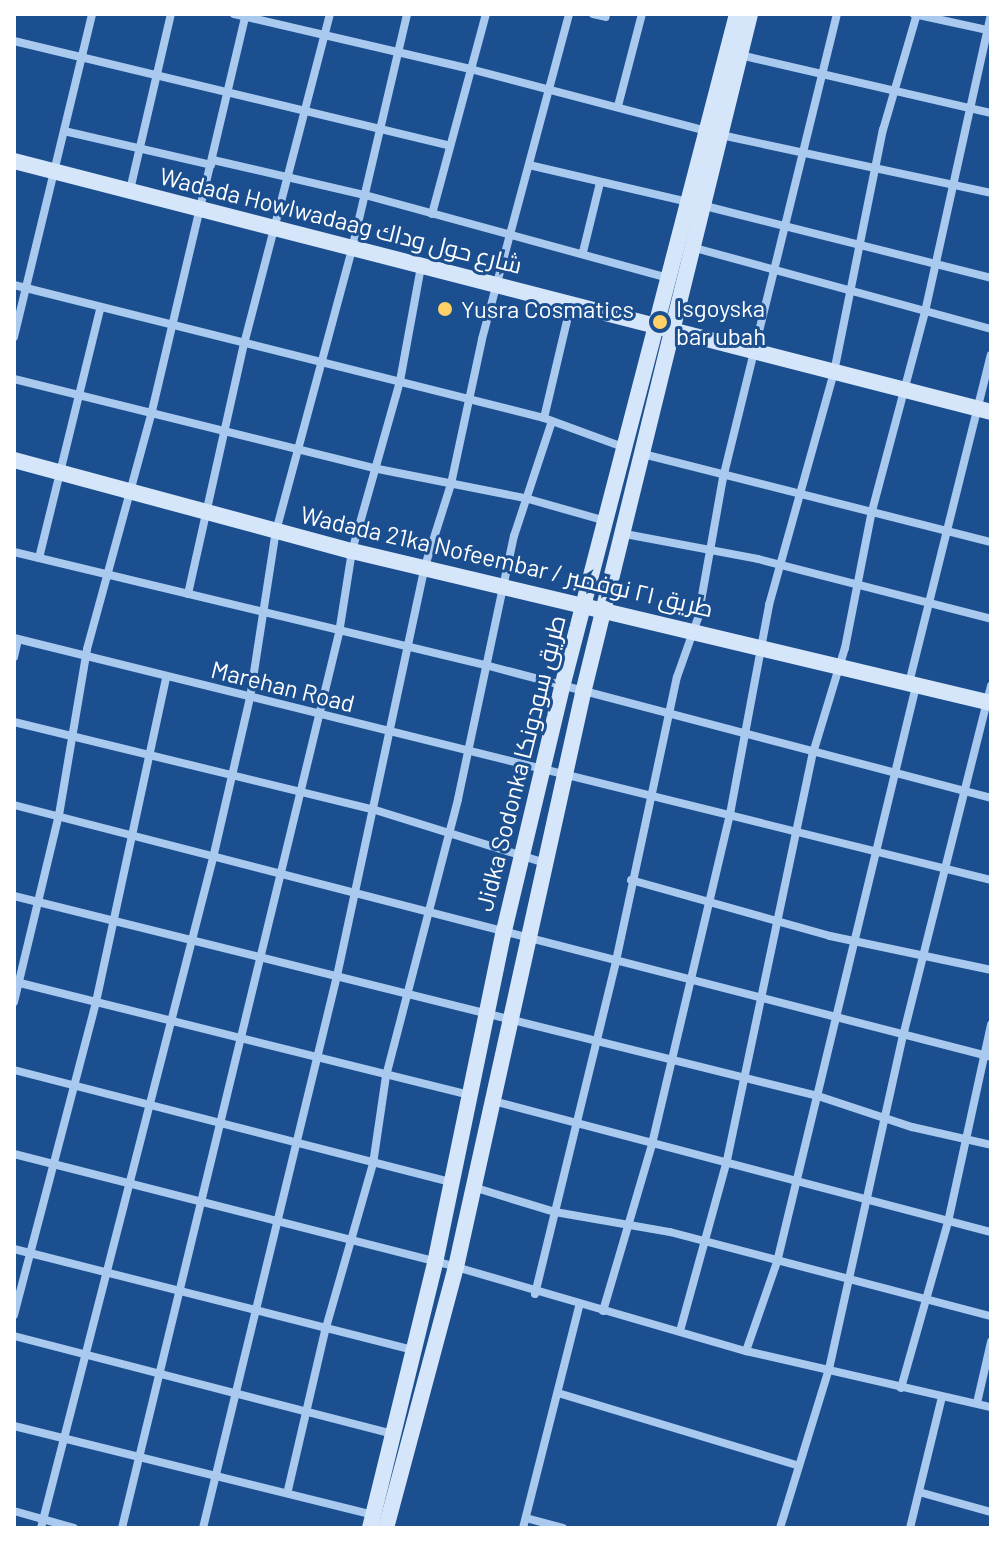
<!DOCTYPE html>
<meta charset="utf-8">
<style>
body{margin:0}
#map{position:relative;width:1005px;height:1542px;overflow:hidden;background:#1b4f8f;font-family:Barlow,Cairo,sans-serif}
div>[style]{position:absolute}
.street>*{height:8px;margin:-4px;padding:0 4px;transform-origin:4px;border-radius:4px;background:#a9c9ee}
.secondary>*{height:16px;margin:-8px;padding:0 8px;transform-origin:8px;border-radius:8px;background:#d6e6fa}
.dots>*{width:22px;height:22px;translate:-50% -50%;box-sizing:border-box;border:4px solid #1b4f8f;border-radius:50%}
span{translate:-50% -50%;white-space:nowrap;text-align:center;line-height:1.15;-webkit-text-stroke:6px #1b4f8f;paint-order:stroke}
.street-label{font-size:24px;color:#fff}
.poi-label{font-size:24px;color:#fff}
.left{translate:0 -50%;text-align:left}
.frame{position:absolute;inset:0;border:16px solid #fff;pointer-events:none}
</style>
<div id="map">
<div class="street">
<div style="left:234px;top:14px;width:246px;rotate:13.1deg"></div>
<div style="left:474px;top:70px;width:255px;rotate:14.7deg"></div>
<div style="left:721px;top:135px;width:276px;rotate:12.1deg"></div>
<div style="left:593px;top:14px;width:13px;rotate:13deg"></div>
<div style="left:914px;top:14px;width:79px;rotate:12.4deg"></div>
<div style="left:14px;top:41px;width:448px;rotate:13.5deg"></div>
<div style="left:740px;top:55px;width:258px;rotate:13deg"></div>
<div style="left:618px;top:106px;width:95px;rotate:-75.4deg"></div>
<div style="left:64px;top:131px;width:151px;rotate:13deg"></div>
<div style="left:213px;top:160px;width:156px;rotate:13deg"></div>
<div style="left:365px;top:195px;width:314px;rotate:15.3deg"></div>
<div style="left:529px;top:165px;width:163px;rotate:13.1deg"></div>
<div style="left:130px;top:190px;width:181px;rotate:-76.9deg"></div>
<div style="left:705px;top:206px;width:295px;rotate:14.1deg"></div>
<div style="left:432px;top:214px;width:207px;rotate:-74.9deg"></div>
<div style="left:695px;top:248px;width:307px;rotate:15.3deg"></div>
<div style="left:583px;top:252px;width:71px;rotate:-76.2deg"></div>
<div style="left:14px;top:285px;width:546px;rotate:14.09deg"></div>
<div style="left:544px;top:418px;width:87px;rotate:20.1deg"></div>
<div style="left:14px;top:337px;width:332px;rotate:-76.4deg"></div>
<div style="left:14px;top:379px;width:370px;rotate:13.9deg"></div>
<div style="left:373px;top:468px;width:155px;rotate:11.2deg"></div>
<div style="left:525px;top:498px;width:84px;rotate:15.9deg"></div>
<div style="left:544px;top:418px;width:117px;rotate:-76.7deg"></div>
<div style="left:639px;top:453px;width:363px;rotate:14.2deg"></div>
<div style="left:625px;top:534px;width:135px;rotate:10.6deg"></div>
<div style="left:758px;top:559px;width:241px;rotate:14.4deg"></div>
<div style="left:14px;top:552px;width:488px;rotate:13.5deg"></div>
<div style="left:489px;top:666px;width:519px;rotate:14.73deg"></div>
<div style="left:39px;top:558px;width:256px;rotate:-76.2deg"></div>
<div style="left:188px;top:594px;width:256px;rotate:-77.4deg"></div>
<div style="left:244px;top:344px;width:341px;rotate:-75.4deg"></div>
<div style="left:14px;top:638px;width:1007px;rotate:13.91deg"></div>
<div style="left:14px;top:657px;width:18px;rotate:-77deg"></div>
<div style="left:909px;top:683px;width:338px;rotate:-76deg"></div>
<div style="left:14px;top:722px;width:368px;rotate:13.7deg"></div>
<div style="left:372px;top:809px;width:181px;rotate:17.3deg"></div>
<div style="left:14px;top:805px;width:1009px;rotate:14.46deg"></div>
<div style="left:631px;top:880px;width:207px;rotate:15.7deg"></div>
<div style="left:830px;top:936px;width:165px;rotate:11.9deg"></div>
<div style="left:14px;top:896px;width:829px;rotate:13.97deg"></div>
<div style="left:818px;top:1096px;width:99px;rotate:18.3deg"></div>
<div style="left:912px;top:1127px;width:81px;rotate:12.8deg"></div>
<div style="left:16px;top:982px;width:467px;rotate:14deg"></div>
<div style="left:14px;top:1002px;width:192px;rotate:-76.5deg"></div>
<div style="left:59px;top:815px;width:168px;rotate:-80.4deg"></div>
<div style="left:87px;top:649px;width:247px;rotate:-74.7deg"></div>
<div style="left:152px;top:411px;width:408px;rotate:-76.7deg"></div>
<div style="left:14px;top:1070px;width:451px;rotate:14.4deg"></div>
<div style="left:493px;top:1101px;width:515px;rotate:14.74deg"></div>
<div style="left:14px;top:1154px;width:456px;rotate:14.3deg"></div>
<div style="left:456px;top:1267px;width:302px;rotate:16.2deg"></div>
<div style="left:746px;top:1351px;width:251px;rotate:12.9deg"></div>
<div style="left:473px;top:1187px;width:86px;rotate:17deg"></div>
<div style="left:555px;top:1212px;width:117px;rotate:9.9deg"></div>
<div style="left:670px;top:1232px;width:332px;rotate:14.7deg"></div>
<div style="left:14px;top:1249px;width:412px;rotate:14.2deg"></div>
<div style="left:535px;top:1294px;width:343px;rotate:-76.3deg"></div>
<div style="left:616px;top:961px;width:290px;rotate:-77.9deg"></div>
<div style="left:677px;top:677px;width:63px;rotate:-70.4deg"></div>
<div style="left:698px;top:618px;width:142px;rotate:-79.9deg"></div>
<div style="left:723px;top:478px;width:478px;rotate:-76.2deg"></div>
<div style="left:603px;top:1311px;width:174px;rotate:-73.6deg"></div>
<div style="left:652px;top:1144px;width:339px;rotate:-76.7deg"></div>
<div style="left:730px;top:814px;width:213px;rotate:-79.4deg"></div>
<div style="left:769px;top:605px;width:242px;rotate:-74.4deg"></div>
<div style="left:834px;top:372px;width:247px;rotate:-78.6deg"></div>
<div style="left:883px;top:130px;width:121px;rotate:-73.7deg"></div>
<div style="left:14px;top:1315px;width:324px;rotate:-75.3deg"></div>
<div style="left:96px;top:1002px;width:332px;rotate:-77.8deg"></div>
<div style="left:680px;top:1331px;width:177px;rotate:-74.6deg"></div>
<div style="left:727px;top:1160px;width:416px;rotate:-78.1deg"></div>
<div style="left:813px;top:753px;width:110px;rotate:-73.1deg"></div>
<div style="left:845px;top:648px;width:140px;rotate:-78.9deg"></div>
<div style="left:872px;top:511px;width:206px;rotate:-75.1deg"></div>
<div style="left:925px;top:312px;width:305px;rotate:-77.5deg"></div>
<div style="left:14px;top:1336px;width:391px;rotate:14.5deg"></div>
<div style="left:746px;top:1351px;width:94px;rotate:-70.8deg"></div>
<div style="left:777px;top:1262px;width:593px;rotate:-76.43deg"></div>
<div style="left:901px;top:1388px;width:173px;rotate:-74.2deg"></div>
<div style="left:948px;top:1222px;width:202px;rotate:-77.7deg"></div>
<div style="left:558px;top:1393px;width:249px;rotate:16.8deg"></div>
<div style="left:977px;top:1403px;width:63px;rotate:-77.1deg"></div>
<div style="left:14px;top:1426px;width:371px;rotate:13.9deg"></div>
<div style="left:288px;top:1490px;width:163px;rotate:-76.9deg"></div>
<div style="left:325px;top:1331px;width:174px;rotate:-74deg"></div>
<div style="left:373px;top:1164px;width:89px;rotate:-81.6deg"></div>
<div style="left:386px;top:1076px;width:286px;rotate:-75.4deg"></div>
<div style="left:458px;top:799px;width:269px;rotate:-78deg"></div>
<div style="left:514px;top:536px;width:121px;rotate:-71.7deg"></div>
<div style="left:919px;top:1492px;width:75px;rotate:15.5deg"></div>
<div style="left:14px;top:1511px;width:62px;rotate:15.8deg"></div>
<div style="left:526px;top:1518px;width:38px;rotate:15deg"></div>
<div style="left:41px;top:1528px;width:692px;rotate:-75.6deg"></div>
<div style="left:213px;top:858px;width:164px;rotate:-77deg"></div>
<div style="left:250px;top:698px;width:169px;rotate:-81.2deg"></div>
<div style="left:276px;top:531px;width:292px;rotate:-74.9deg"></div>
<div style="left:352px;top:249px;width:241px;rotate:-76.8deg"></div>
<div style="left:122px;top:1528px;width:921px;rotate:-76.37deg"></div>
<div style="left:339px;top:633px;width:83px;rotate:-81deg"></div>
<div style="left:352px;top:551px;width:177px;rotate:-74.2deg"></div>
<div style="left:400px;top:381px;width:116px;rotate:-79.6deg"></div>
<div style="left:203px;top:1528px;width:568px;rotate:-76.36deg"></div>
<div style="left:337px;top:976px;width:419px;rotate:-77.9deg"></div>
<div style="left:425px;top:566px;width:86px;rotate:-72.4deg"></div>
<div style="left:451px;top:484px;width:148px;rotate:-77.9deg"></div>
<div style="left:482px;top:339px;width:336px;rotate:-75deg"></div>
<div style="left:523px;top:1528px;width:229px;rotate:-75.8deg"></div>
<div style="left:780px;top:1528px;width:166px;rotate:-72.9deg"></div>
<div style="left:829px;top:1369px;width:341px;rotate:-77.5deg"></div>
<div style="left:903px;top:1036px;width:361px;rotate:-75.9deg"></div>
<div style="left:910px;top:1528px;width:135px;rotate:-76.3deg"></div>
</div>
<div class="secondary">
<div style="left:14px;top:161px;width:1009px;rotate:14.41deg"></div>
<div style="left:14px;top:460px;width:350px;rotate:15.1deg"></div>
<div style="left:352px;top:551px;width:657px;rotate:13.38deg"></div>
<div style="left:370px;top:1528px;width:273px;rotate:-76.2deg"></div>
<div style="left:435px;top:1263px;width:335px;rotate:-78.3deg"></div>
<div style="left:503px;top:935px;width:255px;rotate:-76.6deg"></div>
<div style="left:562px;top:687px;width:695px;rotate:-75.42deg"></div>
<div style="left:386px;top:1528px;width:270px;rotate:-75deg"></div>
<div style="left:456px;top:1267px;width:588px;rotate:-77.52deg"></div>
<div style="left:583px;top:693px;width:699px;rotate:-76.18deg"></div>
</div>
<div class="dots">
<div style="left:445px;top:309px;background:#ffd166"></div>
<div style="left:660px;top:322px;background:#ffd166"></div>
</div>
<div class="street-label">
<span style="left:341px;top:220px;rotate:14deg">Wadada Howlwadaag شارع حول وداك</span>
<span style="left:507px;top:561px;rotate:13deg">Wadada 21ka Nofeembar / طريق ٢١ نوفمبر</span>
<span style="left:283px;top:686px;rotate:14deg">Marehan Road</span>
<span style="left:520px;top:763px;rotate:-76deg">Jidka Sodonka طريق سودونكا</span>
</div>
<div class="poi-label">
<span class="left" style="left:676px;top:322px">Isgoyska<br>bar ubah</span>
<span class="left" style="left:461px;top:309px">Yusra Cosmatics</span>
</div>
<div class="frame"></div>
</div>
